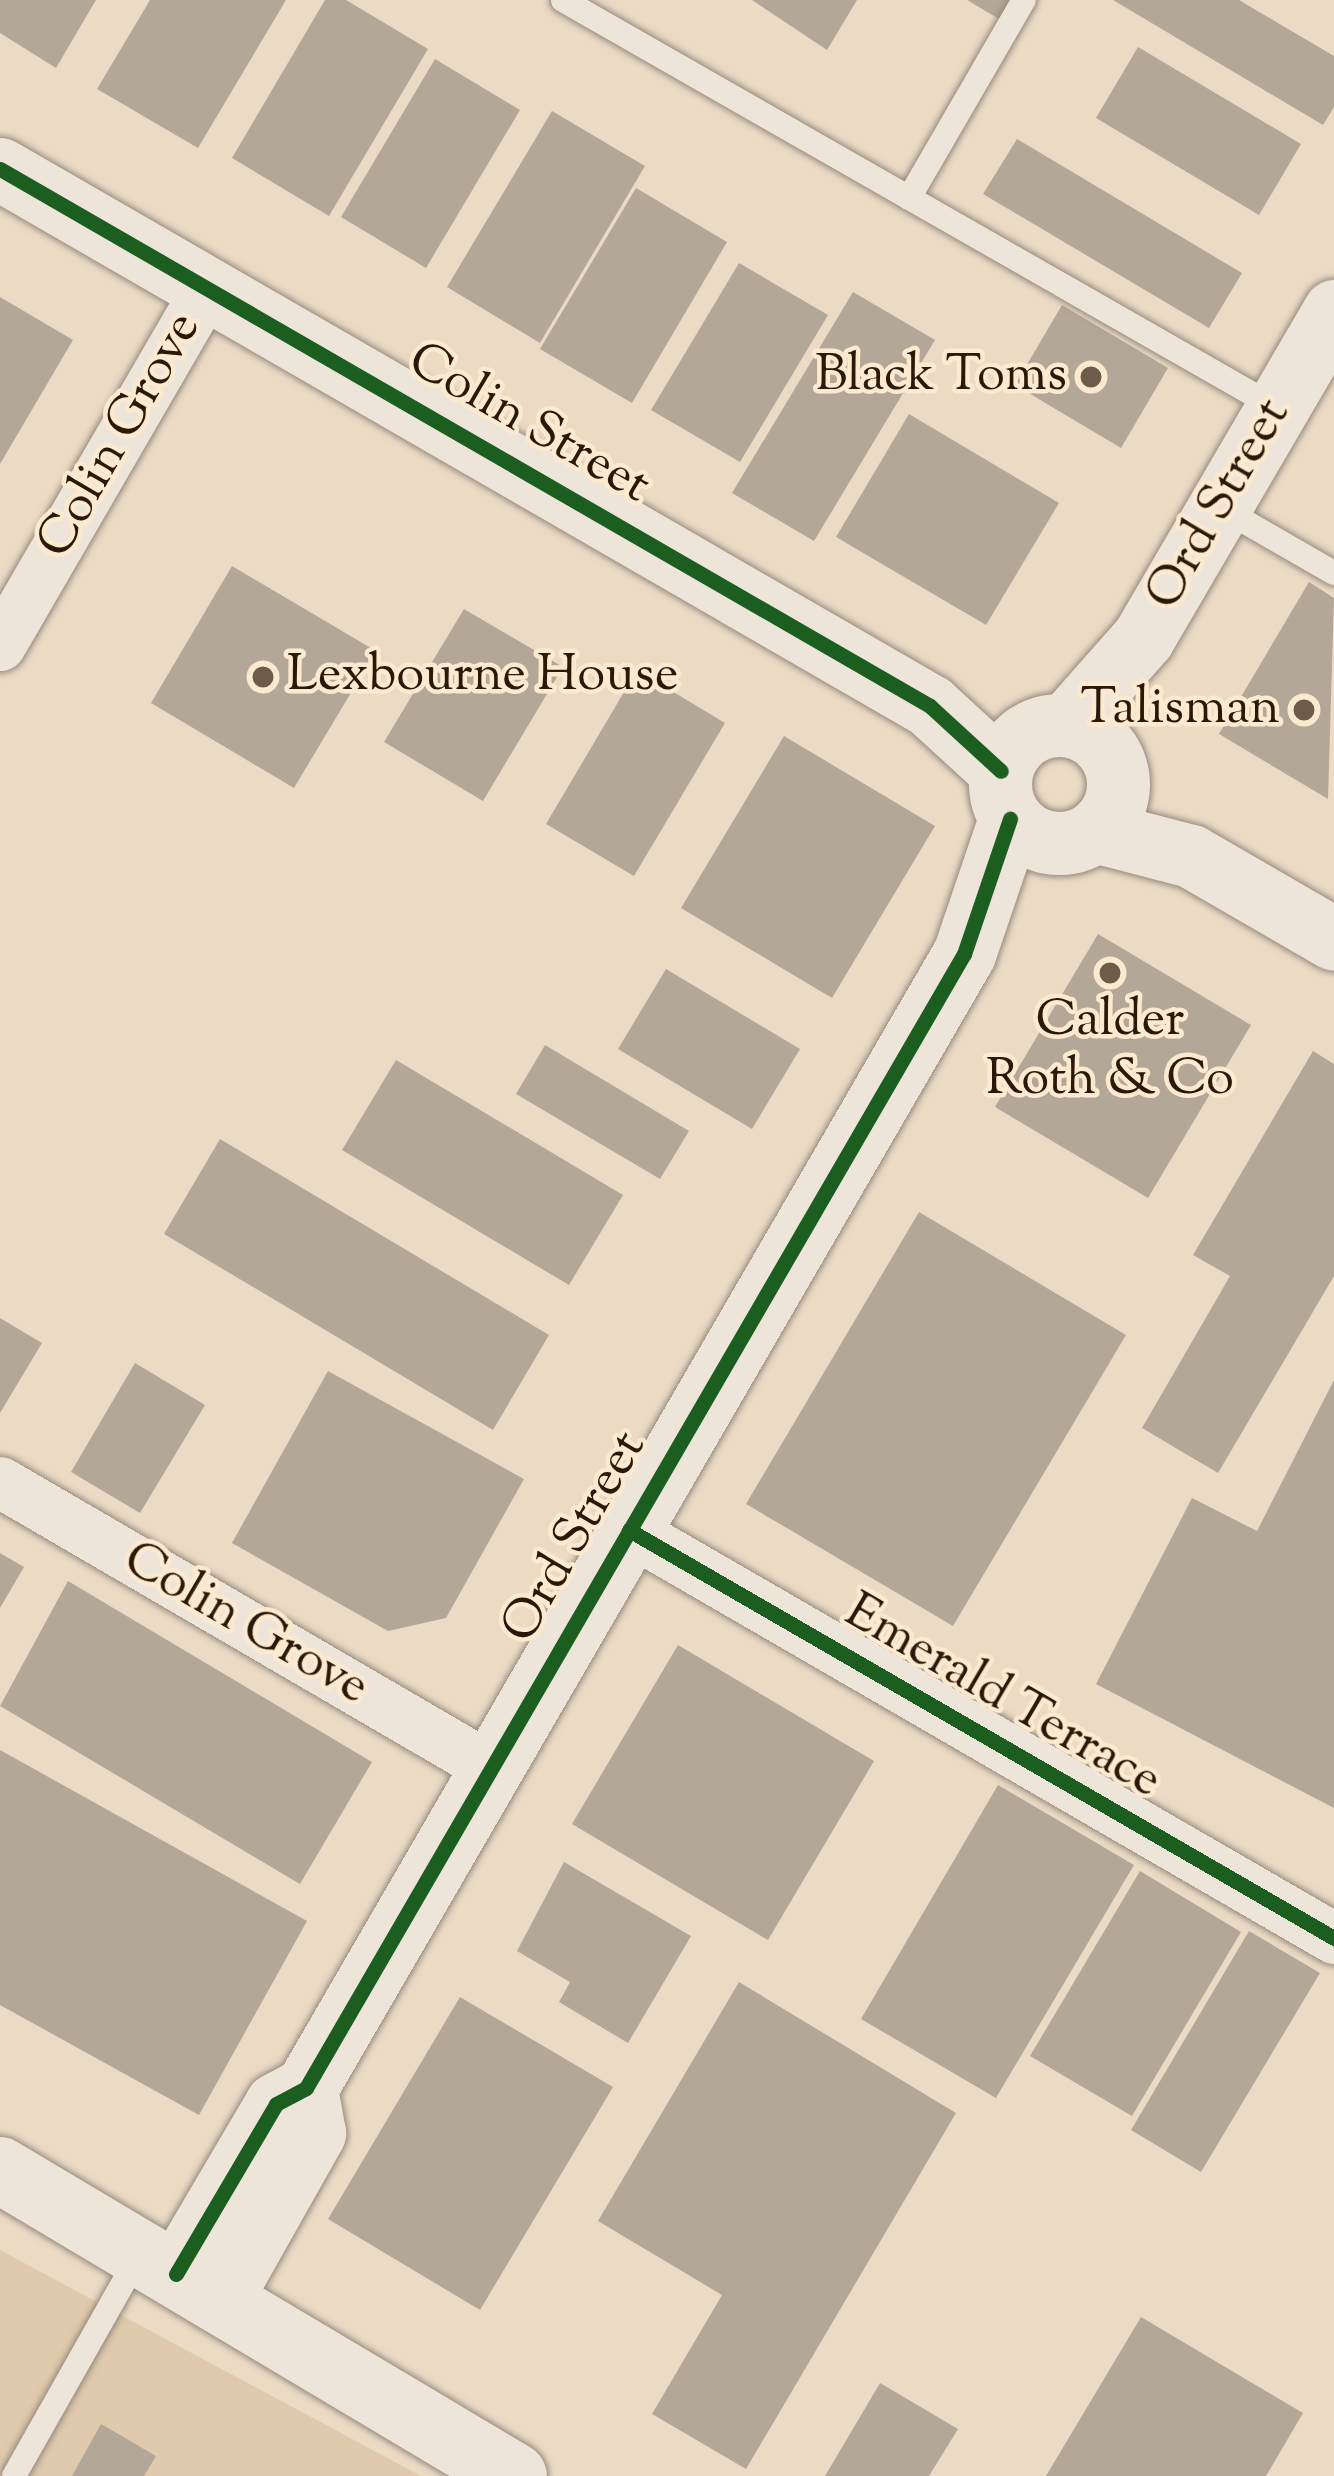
<!DOCTYPE html>
<style>
body{margin:0}
#map{position:relative;width:1334px;height:2476px;overflow:hidden;background:#ebdbc5;font-family:"Sorts Mill Goudy",serif}
div>[style]{position:absolute}
.green>*{inset:0;background:#e0caad}
.building>*{inset:0;background:#b3a798}
.roads{filter:drop-shadow(0 0 3px #968b7d) drop-shadow(0 0 3px #968b7d)}
.service>*{height:24px;margin:-12px;padding:0 12px;transform-origin:12px;border-radius:12px;background:#eee5da}
.minor>*{height:51px;margin:-25.5px;padding:0 25.5px;transform-origin:25.5px;border-radius:25.5px;background:#eee5da}
.tertiary>*{height:63px;margin:-31.5px;padding:0 31.5px;transform-origin:31.5px;border-radius:31.5px;background:#eee5da}
.tertiary>.ring{margin:-31.5px;padding:0;box-sizing:content-box;background:none;border:63px solid #eee5da;border-radius:50%}
.secondary>*{height:66px;margin:-33px;padding:0 33px;transform-origin:33px;border-radius:33px;background:#eee5da}
.cycleway>*{height:15px;margin:-7.5px;padding:0 7.5px;transform-origin:7.5px;border-radius:7.5px;background:#1b5e20}
.dots>*{width:33px;height:33px;translate:-50% -50%;box-sizing:border-box;border:6px solid #fcead0;border-radius:50%}
span{translate:-50% -50%;white-space:nowrap;text-align:center;line-height:1.15;-webkit-text-stroke:9px #fcead0;paint-order:stroke}
.poi-label{font-size:51px;color:#2a1809}
.right{translate:-100% -50%;text-align:right}
.left{translate:0 -50%;text-align:left}
.street-label{font-size:51px;color:#2a1809}
</style>
<div id="map">
<div class="green">
<div style="clip-path:polygon(0 2250px,421px 2476px,0 2476px)"></div>
</div>
<div class="building">
<div style="clip-path:polygon(0 0,96px 0,56px 68px,0 33px)"></div>
<div style="clip-path:polygon(150px 0,286px 0,198px 148px,97px 89px)"></div>
<div style="clip-path:polygon(325px 0,346px 0,428px 49px,329px 216px,232px 158px)"></div>
<div style="clip-path:polygon(752px 0,857px 0,827px 50px)"></div>
<div style="clip-path:polygon(967px 0,1010px 0,999px 19px)"></div>
<div style="clip-path:polygon(1113px 0,1239px 0,1334px 56px,1334px 107px,1323px 125px)"></div>
<div style="clip-path:polygon(1138px 47px,1301px 144px,1259px 215px,1096px 118px)"></div>
<div style="clip-path:polygon(435px 59px,520px 110px,426px 268px,341px 217px)"></div>
<div style="clip-path:polygon(552px 111px,645px 166px,540px 343px,447px 287px)"></div>
<div style="clip-path:polygon(1017px 139px,1242px 273px,1209px 328px,983px 194px)"></div>
<div style="clip-path:polygon(636px 188px,727px 242px,632px 403px,540px 349px)"></div>
<div style="clip-path:polygon(739px 263px,828px 315px,740px 462px,651px 410px)"></div>
<div style="clip-path:polygon(853px 292px,935px 340px,814px 541px,732px 493px)"></div>
<div style="clip-path:polygon(0 297px,73px 340px,0 464px)"></div>
<div style="clip-path:polygon(1062px 305px,1168px 368px,1121px 448px,1015px 385px)"></div>
<div style="clip-path:polygon(909px 414px,1059px 503px,986px 625px,836px 537px)"></div>
<div style="clip-path:polygon(232px 566px,376px 651px,294px 788px,151px 703px)"></div>
<div style="clip-path:polygon(1309px 582px,1334px 598px,1328px 799px,1219px 734px)"></div>
<div style="clip-path:polygon(464px 609px,563px 667px,483px 801px,384px 742px)"></div>
<div style="clip-path:polygon(637px 670px,725px 723px,634px 876px,546px 824px)"></div>
<div style="clip-path:polygon(784px 736px,935px 826px,832px 998px,681px 908px)"></div>
<div style="clip-path:polygon(1098px 934px,1251px 1025px,1148px 1198px,995px 1107px)"></div>
<div style="clip-path:polygon(666px 969px,800px 1049px,752px 1129px,618px 1049px)"></div>
<div style="clip-path:polygon(545px 1045px,689px 1131px,660px 1179px,516px 1094px)"></div>
<div style="clip-path:polygon(1313px 1051px,1334px 1064px,1334px 1276px,1218px 1473px,1142px 1428px,1230px 1276px,1193px 1255px)"></div>
<div style="clip-path:polygon(396px 1060px,623px 1195px,569px 1285px,342px 1150px)"></div>
<div style="clip-path:polygon(220px 1139px,549px 1335px,493px 1430px,164px 1234px)"></div>
<div style="clip-path:polygon(919px 1212px,1126px 1335px,953px 1626px,746px 1504px)"></div>
<div style="clip-path:polygon(0 1318px,42px 1343px,0 1413px)"></div>
<div style="clip-path:polygon(135px 1363px,205px 1405px,140px 1513px,71px 1472px)"></div>
<div style="clip-path:polygon(328px 1371px,524px 1479px,446px 1618px,388px 1631px,232px 1543px)"></div>
<div style="clip-path:polygon(1334px 1380px,1334px 1808px,1096px 1684px,1192px 1498px,1257px 1531px)"></div>
<div style="clip-path:polygon(0 1553px,24px 1567px,0 1608px)"></div>
<div style="clip-path:polygon(68px 1581px,372px 1762px,300px 1884px,0 1706px)"></div>
<div style="clip-path:polygon(678px 1645px,874px 1761px,768px 1940px,572px 1824px)"></div>
<div style="clip-path:polygon(0 1750px,307px 1921px,199px 2115px,0 2005px)"></div>
<div style="clip-path:polygon(998px 1785px,1134px 1865px,996px 2098px,861px 2019px)"></div>
<div style="clip-path:polygon(564px 1862px,691px 1936px,628px 2043px,559px 2002px,570px 1982px,517px 1951px)"></div>
<div style="clip-path:polygon(1140px 1871px,1241px 1932px,1132px 2116px,1030px 2056px)"></div>
<div style="clip-path:polygon(1249px 1931px,1320px 1973px,1201px 2172px,1131px 2130px)"></div>
<div style="clip-path:polygon(739px 1982px,956px 2113px,746px 2469px,652px 2414px,722px 2295px,598px 2221px)"></div>
<div style="clip-path:polygon(460px 1997px,613px 2087px,480px 2310px,328px 2219px)"></div>
<div style="clip-path:polygon(1141px 2317px,1303px 2413px,1266px 2476px,1046px 2476px)"></div>
<div style="clip-path:polygon(880px 2383px,958px 2429px,929px 2476px,825px 2476px)"></div>
<div style="clip-path:polygon(101px 2424px,156px 2456px,144px 2476px,72px 2476px)"></div>
</div>
<div class="roads">
<div class="service">
<div style="left:563px;top:0;width:820px;rotate:29.75deg"></div>
<div style="left:909px;top:198px;width:229px;rotate:-59.9deg"></div>
<div style="left:1221px;top:508px;width:130px;rotate:29.9deg"></div>
<div style="left:14px;top:2476px;width:254px;rotate:-60.5deg"></div>
</div>
<div class="minor">
<div style="left:0;top:645px;width:413px;rotate:-59.9deg"></div>
<div style="left:0;top:1482px;width:568px;rotate:30.22deg"></div>
<div style="left:629px;top:1530px;width:815px;rotate:30.06deg"></div>
</div>
<div class="tertiary">
<div style="left:0;top:169px;width:1074px;rotate:30deg"></div>
<div style="left:930px;top:706px;width:96px;rotate:42.5deg"></div>
<div style="left:1066px;top:725px;width:116px;rotate:-48.5deg"></div>
<div style="left:1143px;top:638px;width:379px;rotate:-59.7deg"></div>
<div class="ring" style="left:1000px;top:725px;width:55px;height:55px"></div>
<div style="left:1095px;top:831px;width:99px;rotate:14.6deg"></div>
<div style="left:1191px;top:856px;width:165px;rotate:30.1deg"></div>
<div style="left:176px;top:2274px;width:197px;rotate:-59.5deg"></div>
<div style="left:276px;top:2104px;width:34px;rotate:-28deg"></div>
<div style="left:306px;top:2088px;width:1311px;rotate:-59.88deg"></div>
<div style="left:964px;top:954px;width:143px;rotate:-71.2deg"></div>
<div style="left:220px;top:2300px;width:192px;rotate:-60.6deg"></div>
<div style="left:314px;top:2133px;width:46px;rotate:-100.1deg"></div>
</div>
<div class="secondary">
<div style="left:0;top:2170px;width:598px;rotate:30.77deg"></div>
</div>
</div>
<div class="cycleway">
<div style="left:0;top:169px;width:1074px;rotate:30deg"></div>
<div style="left:930px;top:706px;width:96px;rotate:42.5deg"></div>
<div style="left:629px;top:1530px;width:815px;rotate:30.06deg"></div>
<div style="left:176px;top:2274px;width:197px;rotate:-59.5deg"></div>
<div style="left:276px;top:2104px;width:34px;rotate:-28deg"></div>
<div style="left:306px;top:2088px;width:1311px;rotate:-59.88deg"></div>
<div style="left:964px;top:954px;width:143px;rotate:-71.2deg"></div>
</div>
<div class="dots">
<div style="left:1091px;top:377px;background:#6e5c4b"></div>
<div style="left:263px;top:677px;background:#6e5c4b"></div>
<div style="left:1304px;top:710px;background:#6e5c4b"></div>
<div style="left:1110px;top:973px;background:#6e5c4b"></div>
</div>
<div class="poi-label">
<span class="right" style="left:1067px;top:377px">Black Toms</span>
<span class="left" style="left:287px;top:677px">Lexbourne House</span>
<span class="right" style="left:1280px;top:710px">Talisman</span>
<span style="left:1110px;top:1052px">Calder<br>Roth &amp; Co</span>
</div>
<div class="street-label">
<span style="left:528px;top:425px;rotate:30deg">Colin Street</span>
<span style="left:121px;top:436px;rotate:-60deg">Colin Grove</span>
<span style="left:1220px;top:505px;rotate:-60deg">Ord Street</span>
<span style="left:576px;top:1538px;rotate:-60deg">Ord Street</span>
<span style="left:245px;top:1625px;rotate:30deg">Colin Grove</span>
<span style="left:1002px;top:1698px;rotate:30deg">Emerald Terrace</span>
</div>
</div>
